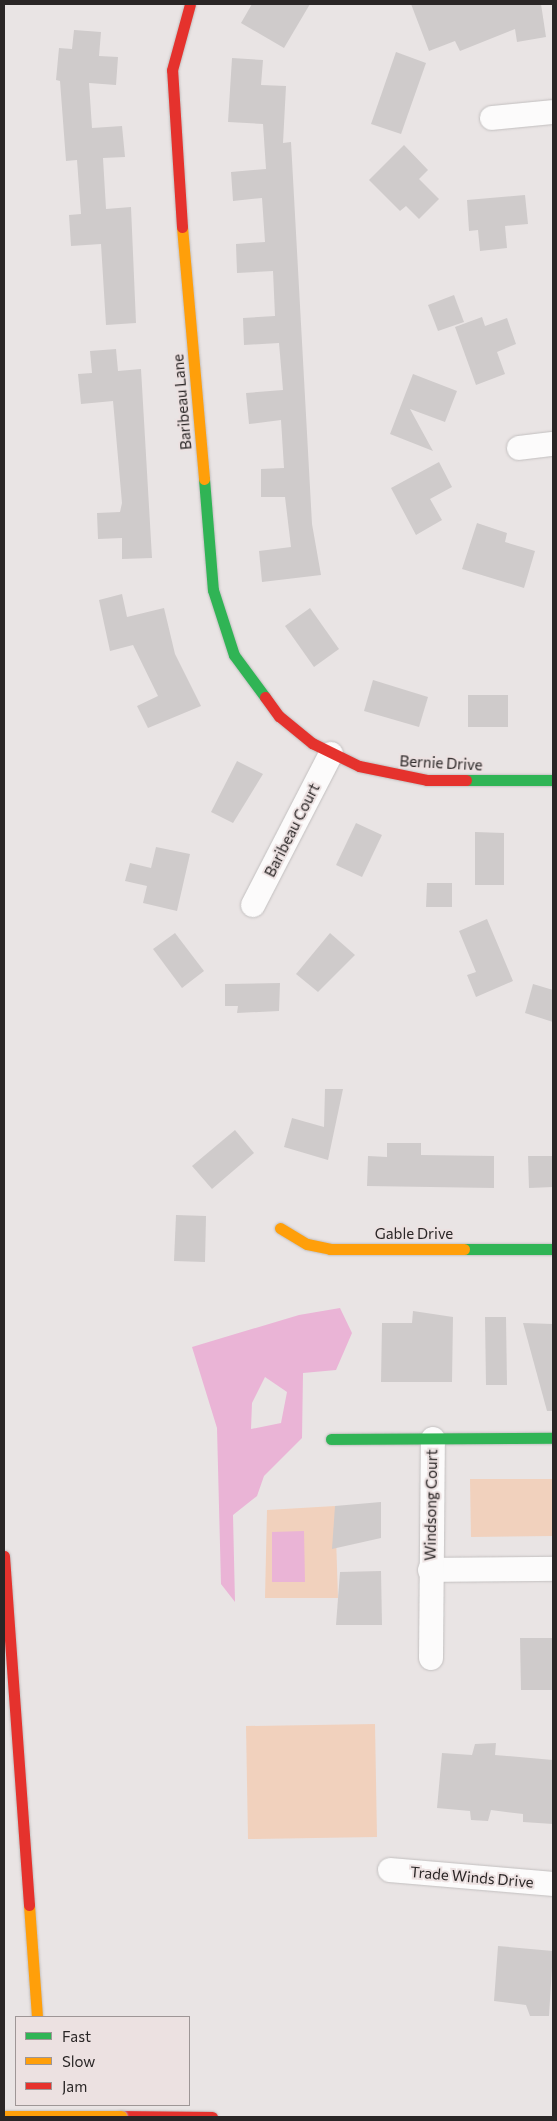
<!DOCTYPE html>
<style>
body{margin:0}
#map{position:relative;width:557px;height:2121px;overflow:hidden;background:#e9e4e4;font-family:Commissioner,sans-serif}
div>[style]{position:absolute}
.green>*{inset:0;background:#f1d1bd}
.water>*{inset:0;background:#eab4d6}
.building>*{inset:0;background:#cfcbcb}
.roads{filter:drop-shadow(0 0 1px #c2bfbf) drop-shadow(0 0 1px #c2bfbf)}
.street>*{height:24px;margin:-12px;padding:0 12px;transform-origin:12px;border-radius:12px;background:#fcfbfb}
.fast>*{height:11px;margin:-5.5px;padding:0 5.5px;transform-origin:5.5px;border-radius:5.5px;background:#30b455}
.slow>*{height:11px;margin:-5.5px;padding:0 5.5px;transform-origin:5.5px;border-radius:5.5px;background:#ff9f0a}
.jam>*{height:11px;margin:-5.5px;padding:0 5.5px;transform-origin:5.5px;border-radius:5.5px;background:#e5322d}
.bridges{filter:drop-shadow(0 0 1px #c2bfbf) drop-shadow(0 0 1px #c2bfbf)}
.slow-bridge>*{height:11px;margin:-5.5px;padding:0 5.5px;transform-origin:5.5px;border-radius:5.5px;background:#ff9f0a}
span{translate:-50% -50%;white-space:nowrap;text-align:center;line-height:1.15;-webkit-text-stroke:4px #ece1e1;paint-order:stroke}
.street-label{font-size:15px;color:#2a2626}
.frame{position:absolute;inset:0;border:5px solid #2a2626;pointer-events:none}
.legend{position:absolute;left:15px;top:2016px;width:175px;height:90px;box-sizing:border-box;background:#ece1e1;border:1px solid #9e9696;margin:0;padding:6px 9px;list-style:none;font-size:15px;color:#2a2626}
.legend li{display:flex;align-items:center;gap:10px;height:25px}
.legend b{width:25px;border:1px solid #9e9696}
</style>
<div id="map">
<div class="green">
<div style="clip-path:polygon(470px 1479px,553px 1479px,553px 1536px,471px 1537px)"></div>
<div style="clip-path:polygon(335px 1506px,338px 1598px,265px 1598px,267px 1510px)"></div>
<div style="clip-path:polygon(375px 1724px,377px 1837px,248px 1839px,246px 1726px)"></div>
</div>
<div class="water">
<div style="clip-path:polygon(evenodd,340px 1308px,352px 1333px,336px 1370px,303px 1373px,302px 1438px,264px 1476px,257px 1496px,233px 1515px,235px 1602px,221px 1584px,217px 1428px,192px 1347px,299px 1315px,340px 1308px,265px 1377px,287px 1392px,281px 1423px,251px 1429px,252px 1403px,265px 1377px)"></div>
<div style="clip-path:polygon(304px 1531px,305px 1582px,272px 1582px,272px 1532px)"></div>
</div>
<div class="building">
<div style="clip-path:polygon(252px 4px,310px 4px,284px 48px,241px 23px)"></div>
<div style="clip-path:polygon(411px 4px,541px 4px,546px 37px,517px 42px,515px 29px,460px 51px,455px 41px,429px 51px)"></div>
<div style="clip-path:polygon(74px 30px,101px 32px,99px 56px,118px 57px,116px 85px,89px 83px,92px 128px,122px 126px,125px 157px,103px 158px,106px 209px,131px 207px,136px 323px,106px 325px,101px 244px,71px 246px,69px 215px,81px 214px,77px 160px,66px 161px,60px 81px,56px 80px,59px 48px,72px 49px)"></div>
<div style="clip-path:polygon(396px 52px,426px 63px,401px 134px,371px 124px)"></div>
<div style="clip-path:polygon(232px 58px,263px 60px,261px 85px,286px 86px,283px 143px,291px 142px,312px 524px,321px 575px,262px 582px,259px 551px,291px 547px,285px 497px,261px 497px,261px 469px,284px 468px,281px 420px,249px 424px,246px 393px,283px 390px,279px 343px,244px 345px,243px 318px,275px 316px,273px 271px,237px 273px,236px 244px,265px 242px,262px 198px,233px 201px,231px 172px,266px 169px,263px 124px,228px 122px)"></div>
<div style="clip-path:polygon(404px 145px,428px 170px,419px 179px,439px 199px,419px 219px,406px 206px,400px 211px,369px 180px)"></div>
<div style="clip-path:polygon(525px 195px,528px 224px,505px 226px,507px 248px,480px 251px,478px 230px,469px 231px,467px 200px)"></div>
<div style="clip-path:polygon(454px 295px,464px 322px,438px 331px,428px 305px)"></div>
<div style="clip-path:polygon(482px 317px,485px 326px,507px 318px,516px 344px,497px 352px,505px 374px,476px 385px,455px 327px)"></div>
<div style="clip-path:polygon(116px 349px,118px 371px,141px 369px,152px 558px,122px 559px,122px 538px,98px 539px,97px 513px,120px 512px,122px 503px,113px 401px,81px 404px,78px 374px,92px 373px,90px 351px)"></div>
<div style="clip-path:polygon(413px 374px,457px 391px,445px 422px,410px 409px,433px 451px,390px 434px)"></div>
<div style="clip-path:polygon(439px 462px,452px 487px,430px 499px,442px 520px,416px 535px,391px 488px)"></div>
<div style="clip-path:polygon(477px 523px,507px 533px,505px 542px,535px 551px,524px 588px,462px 569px)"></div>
<div style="clip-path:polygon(122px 594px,127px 617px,164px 608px,175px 654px,201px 706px,148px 728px,137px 706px,158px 696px,133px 645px,110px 651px,99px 600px)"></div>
<div style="clip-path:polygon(310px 608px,339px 649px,314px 667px,285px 626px)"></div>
<div style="clip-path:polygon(373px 680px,428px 697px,419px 727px,364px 711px)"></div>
<div style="clip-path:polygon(468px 695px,508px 695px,508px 727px,468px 727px)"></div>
<div style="clip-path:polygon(237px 761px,263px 774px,233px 823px,211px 812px)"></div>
<div style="clip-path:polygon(356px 823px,382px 835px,362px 877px,336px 865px)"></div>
<div style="clip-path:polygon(475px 832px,504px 833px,504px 885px,475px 885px)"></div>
<div style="clip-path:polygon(156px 847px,190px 854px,177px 911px,143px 903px,147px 886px,125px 881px,130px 863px,151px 868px)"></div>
<div style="clip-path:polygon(427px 883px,452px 883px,452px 907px,426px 907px)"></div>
<div style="clip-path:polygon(487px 919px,513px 981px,476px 997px,467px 975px,476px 972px,459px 931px)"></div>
<div style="clip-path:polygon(175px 933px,204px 971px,182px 988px,153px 949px)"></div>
<div style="clip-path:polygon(330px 933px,355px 955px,318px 992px,296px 974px)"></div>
<div style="clip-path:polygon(280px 983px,279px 1011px,237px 1013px,238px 1006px,225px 1006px,225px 984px)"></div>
<div style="clip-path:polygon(533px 984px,553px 990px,553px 1022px,525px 1013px)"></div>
<div style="clip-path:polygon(325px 1089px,343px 1089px,328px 1160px,284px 1147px,292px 1118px,324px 1127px)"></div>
<div style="clip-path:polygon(235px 1130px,254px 1153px,212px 1189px,192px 1166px)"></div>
<div style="clip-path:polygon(387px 1143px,421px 1143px,421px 1155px,494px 1156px,494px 1188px,367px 1186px,368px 1156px,387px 1157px)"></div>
<div style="clip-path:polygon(528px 1156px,553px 1156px,553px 1187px,529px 1188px)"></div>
<div style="clip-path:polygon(176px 1215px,206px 1216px,205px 1262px,174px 1261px)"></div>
<div style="clip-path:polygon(413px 1311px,453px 1317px,452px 1382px,381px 1382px,382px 1323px,412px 1323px)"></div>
<div style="clip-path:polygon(485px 1317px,506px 1317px,507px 1385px,486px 1385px)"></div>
<div style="clip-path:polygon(523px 1323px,553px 1324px,553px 1411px,547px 1411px)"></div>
<div style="clip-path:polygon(381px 1502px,381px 1538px,332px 1549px,335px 1506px)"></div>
<div style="clip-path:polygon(381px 1571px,382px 1625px,336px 1625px,340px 1572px)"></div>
<div style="clip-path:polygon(520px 1638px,553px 1638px,553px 1690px,521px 1690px)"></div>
<div style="clip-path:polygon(496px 1743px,495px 1755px,553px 1760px,553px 1824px,523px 1822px,523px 1814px,491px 1810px,488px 1821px,471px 1820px,470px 1811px,437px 1808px,442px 1753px,472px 1755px,475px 1744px)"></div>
<div style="clip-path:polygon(498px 1946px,553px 1951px,549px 2016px,530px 2016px,526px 2005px,494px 2001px)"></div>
</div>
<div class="roads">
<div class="street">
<div style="left:492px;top:118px;width:61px;rotate:-5.6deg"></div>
<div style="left:519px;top:448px;width:34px;rotate:-7deg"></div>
<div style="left:253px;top:905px;width:170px;rotate:-62.7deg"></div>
<div style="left:430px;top:1570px;width:123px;rotate:-0.5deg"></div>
<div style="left:431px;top:1658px;width:219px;rotate:-89.5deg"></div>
<div style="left:390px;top:1870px;width:164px;rotate:4.9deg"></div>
</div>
<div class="fast">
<div style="left:204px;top:479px;width:111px;rotate:85.4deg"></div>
<div style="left:213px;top:590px;width:68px;rotate:72.1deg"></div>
<div style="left:234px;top:655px;width:52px;rotate:53.6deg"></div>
<div style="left:466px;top:780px;width:87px"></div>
<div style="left:464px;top:1249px;width:89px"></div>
<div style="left:331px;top:1439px;width:222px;rotate:-0.3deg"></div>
</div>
<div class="slow">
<div style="left:182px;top:227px;width:253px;rotate:85deg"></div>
<div style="left:280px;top:1228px;width:31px;rotate:31deg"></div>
<div style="left:307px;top:1244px;width:24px;rotate:12deg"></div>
<div style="left:330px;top:1249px;width:134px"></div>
<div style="left:29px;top:1905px;width:112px;rotate:85.9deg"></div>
</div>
<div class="jam">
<div style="left:182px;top:227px;width:157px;rotate:-93.6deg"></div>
<div style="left:172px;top:70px;width:68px;rotate:-74.7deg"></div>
<div style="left:265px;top:697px;width:24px;rotate:54deg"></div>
<div style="left:279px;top:716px;width:43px;rotate:39.3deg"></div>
<div style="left:312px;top:743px;width:52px;rotate:26.1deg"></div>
<div style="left:359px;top:766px;width:69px;rotate:11.6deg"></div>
<div style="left:427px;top:780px;width:39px"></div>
<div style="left:4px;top:1556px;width:350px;rotate:85.9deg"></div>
<div style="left:121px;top:2116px;width:91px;rotate:0.6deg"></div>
</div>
</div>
<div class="bridges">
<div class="slow-bridge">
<div style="left:4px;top:2116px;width:117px"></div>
</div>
</div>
<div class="street-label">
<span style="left:182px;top:402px;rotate:-95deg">Baribeau Lane</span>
<span style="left:441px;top:763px;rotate:3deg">Bernie Drive</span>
<span style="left:292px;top:830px;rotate:-63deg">Baribeau Court</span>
<span style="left:414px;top:1234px">Gable Drive</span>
<span style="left:431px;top:1505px;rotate:-89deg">Windsong Court</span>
<span style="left:472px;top:1877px;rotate:5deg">Trade Winds Drive</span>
</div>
<div class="frame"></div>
<ul class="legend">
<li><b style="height:6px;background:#30b455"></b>Fast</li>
<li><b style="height:6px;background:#ff9f0a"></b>Slow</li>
<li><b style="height:6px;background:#e5322d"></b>Jam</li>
</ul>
</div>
